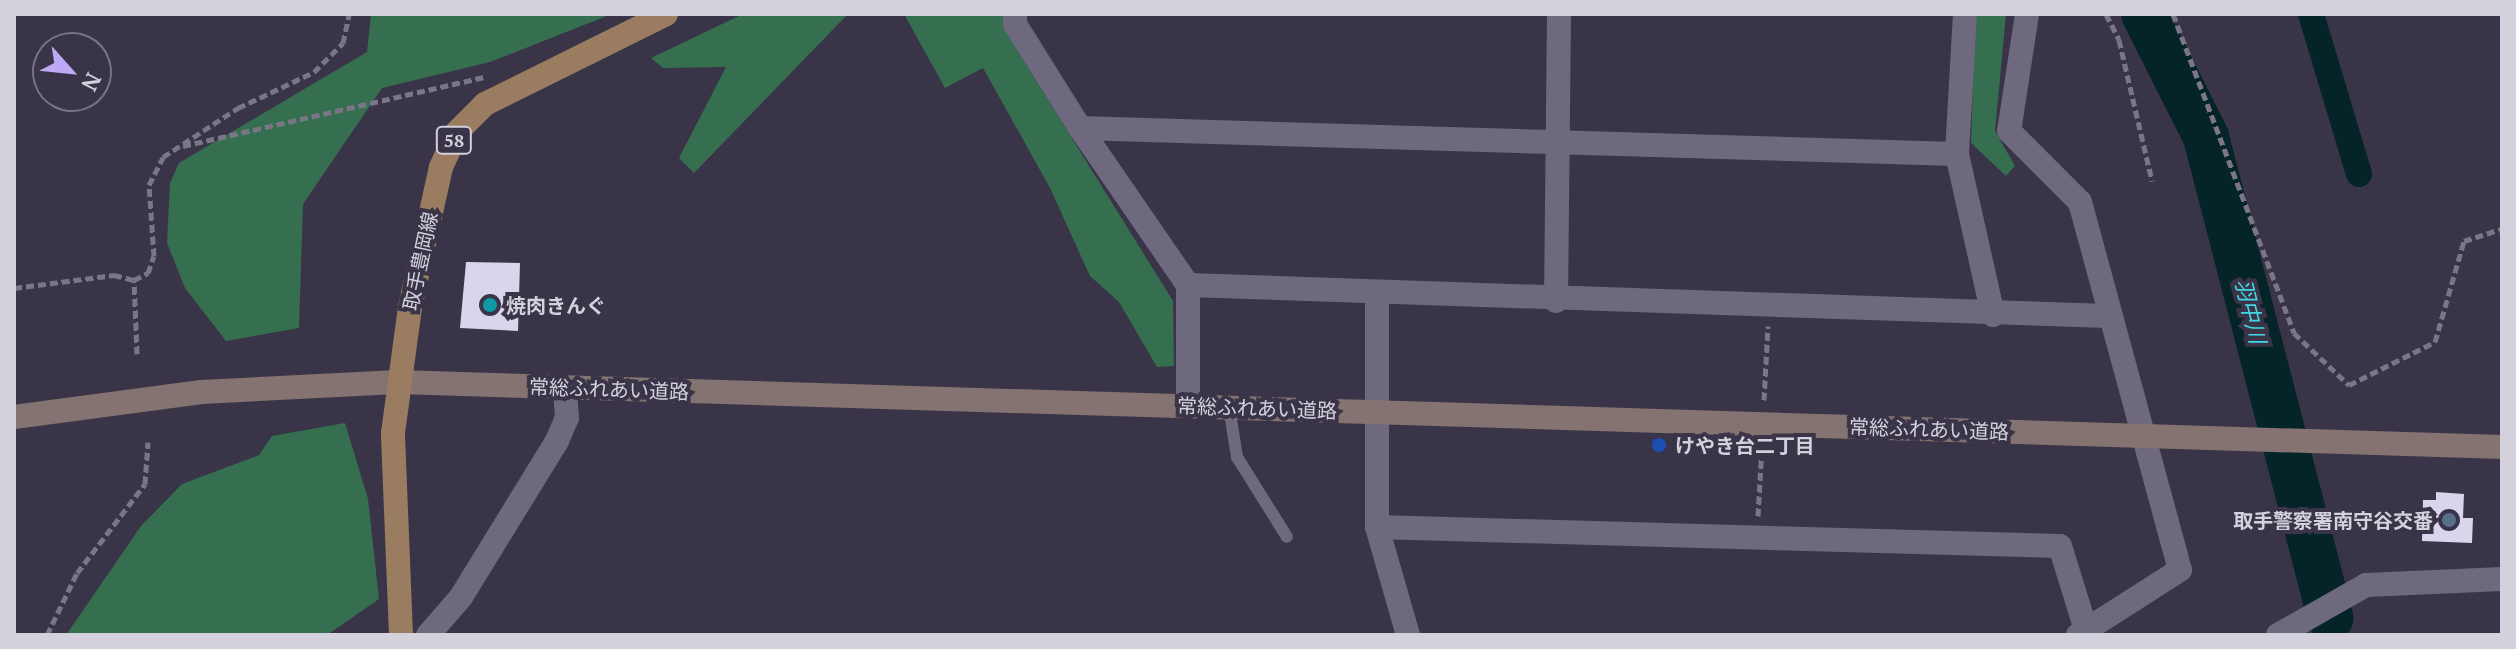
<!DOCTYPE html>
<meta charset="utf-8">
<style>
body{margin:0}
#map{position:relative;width:2516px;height:649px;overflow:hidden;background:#3a3448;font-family:"PT Serif","Noto Sans JP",serif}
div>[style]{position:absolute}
.green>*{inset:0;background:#366e50}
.canal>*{height:26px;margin:-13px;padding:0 13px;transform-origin:13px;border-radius:13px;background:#042427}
.river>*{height:46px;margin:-23px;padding:0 23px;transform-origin:23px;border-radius:23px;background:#042427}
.building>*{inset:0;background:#dbd4ed}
.path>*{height:5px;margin-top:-2.5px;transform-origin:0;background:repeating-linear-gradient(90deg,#7b7686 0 8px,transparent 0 12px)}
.lane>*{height:12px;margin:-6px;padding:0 6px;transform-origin:6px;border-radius:6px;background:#6f697f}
.street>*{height:24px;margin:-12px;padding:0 12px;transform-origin:12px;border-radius:12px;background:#6f697f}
.secondary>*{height:24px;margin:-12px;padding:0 12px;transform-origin:12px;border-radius:12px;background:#847370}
.primary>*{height:24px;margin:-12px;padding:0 12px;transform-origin:12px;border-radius:12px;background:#9a7d60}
.dots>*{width:22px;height:22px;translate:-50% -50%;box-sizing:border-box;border:4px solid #3a3448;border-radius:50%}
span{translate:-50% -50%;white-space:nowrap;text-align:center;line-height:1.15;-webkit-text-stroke:8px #3a3448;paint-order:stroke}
.shield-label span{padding:2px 6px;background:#3a3448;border:2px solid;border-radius:6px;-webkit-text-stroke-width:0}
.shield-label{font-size:18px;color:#d4d1dd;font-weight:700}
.street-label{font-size:20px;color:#d4d1dd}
.poi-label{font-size:20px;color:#d4d1dd;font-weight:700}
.left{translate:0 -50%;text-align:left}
.right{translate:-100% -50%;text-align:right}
.water-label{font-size:22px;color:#40d7e4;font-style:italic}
.frame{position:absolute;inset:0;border:16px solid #d4d1dd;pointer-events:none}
.north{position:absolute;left:32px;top:32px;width:80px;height:80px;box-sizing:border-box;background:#3a3448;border:2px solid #787384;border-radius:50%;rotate:117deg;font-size:22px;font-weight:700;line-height:32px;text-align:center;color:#d4d1dd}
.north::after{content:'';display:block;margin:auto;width:28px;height:36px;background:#bea9f5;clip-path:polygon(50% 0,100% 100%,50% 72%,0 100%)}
</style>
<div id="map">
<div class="green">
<div style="clip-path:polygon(371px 14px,612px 14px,490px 62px,382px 88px,303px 204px,299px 328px,226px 341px,185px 288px,167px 243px,170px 183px,179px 163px,367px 52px)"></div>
<div style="clip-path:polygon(743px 14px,848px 14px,694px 173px,679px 158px,726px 67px,663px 68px,651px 58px)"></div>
<div style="clip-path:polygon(904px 14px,1003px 14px,1019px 53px,1173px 301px,1174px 366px,1157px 367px,1119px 302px,1090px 276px,1050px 188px,983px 68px,945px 88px)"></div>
<div style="clip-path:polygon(1975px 14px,2006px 14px,1995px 131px,2015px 166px,2006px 176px,1971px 143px)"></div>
<div style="clip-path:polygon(345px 423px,368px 499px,379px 599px,327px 635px,66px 635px,141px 526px,182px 484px,259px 455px,272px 436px)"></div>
</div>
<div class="canal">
<div style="left:2311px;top:14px;width:167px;rotate:73.3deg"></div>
</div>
<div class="river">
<div style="left:2144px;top:14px;width:138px;rotate:63.2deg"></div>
<div style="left:2206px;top:137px;width:497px;rotate:75.5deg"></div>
</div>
<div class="building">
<div style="clip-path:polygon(466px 262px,520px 263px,518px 331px,460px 328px)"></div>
<div style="clip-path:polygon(2436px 492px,2464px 494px,2463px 518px,2473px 518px,2472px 543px,2422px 541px,2423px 500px,2436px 500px)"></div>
</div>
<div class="path">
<div style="left:2106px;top:14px;width:29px;rotate:63deg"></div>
<div style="left:2119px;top:40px;width:145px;rotate:76.8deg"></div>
<div style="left:2173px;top:14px;width:341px;rotate:69.2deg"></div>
<div style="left:2294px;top:333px;width:76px;rotate:43.4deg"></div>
<div style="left:2349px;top:385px;width:96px;rotate:-26.6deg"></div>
<div style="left:2435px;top:342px;width:105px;rotate:-74deg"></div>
<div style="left:2464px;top:241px;width:40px;rotate:-18deg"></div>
<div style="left:183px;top:146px;width:309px;rotate:-12.9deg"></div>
<div style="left:14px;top:288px;width:101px;rotate:-7.4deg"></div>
<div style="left:114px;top:275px;width:21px;rotate:14deg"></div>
<div style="left:137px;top:354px;width:74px;rotate:-92.3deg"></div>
<div style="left:134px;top:280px;width:16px;rotate:-27deg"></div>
<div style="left:148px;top:273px;width:18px;rotate:-71deg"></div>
<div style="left:154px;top:256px;width:71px;rotate:-94deg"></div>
<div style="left:149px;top:185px;width:31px;rotate:-63deg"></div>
<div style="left:163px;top:157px;width:90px;rotate:-33.2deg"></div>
<div style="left:238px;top:108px;width:84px;rotate:-25.3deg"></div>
<div style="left:314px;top:72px;width:41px;rotate:-45deg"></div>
<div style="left:343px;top:43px;width:30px;rotate:-78deg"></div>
<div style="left:1764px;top:400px;width:74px;rotate:-86.9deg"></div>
<div style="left:1758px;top:516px;width:70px;rotate:-86.7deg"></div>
<div style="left:47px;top:635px;width:69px;rotate:-64.2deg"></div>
<div style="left:77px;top:573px;width:112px;rotate:-52.6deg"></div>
<div style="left:145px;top:484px;width:42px;rotate:-85.9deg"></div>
</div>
<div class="lane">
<div style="left:1229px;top:407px;width:51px;rotate:80.9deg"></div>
<div style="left:1237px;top:457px;width:94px;rotate:58deg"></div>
</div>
<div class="street">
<div style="left:1015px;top:14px;width:10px;rotate:90deg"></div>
<div style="left:1015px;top:24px;width:123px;rotate:58deg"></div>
<div style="left:1080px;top:128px;width:191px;rotate:55.5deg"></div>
<div style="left:1188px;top:285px;width:121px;rotate:90deg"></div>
<div style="left:1965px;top:14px;width:140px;rotate:93.3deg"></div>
<div style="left:1957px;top:154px;width:165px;rotate:77.4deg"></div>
<div style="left:2027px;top:14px;width:118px;rotate:98.7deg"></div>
<div style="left:2009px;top:131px;width:100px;rotate:45deg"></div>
<div style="left:2080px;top:202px;width:381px;rotate:74.8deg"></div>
<div style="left:2180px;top:570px;width:121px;rotate:147.5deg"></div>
<div style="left:1080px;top:128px;width:877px;rotate:1.7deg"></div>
<div style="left:1188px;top:285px;width:921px;rotate:1.93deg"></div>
<div style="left:1377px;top:292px;width:235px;rotate:90deg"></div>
<div style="left:1377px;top:527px;width:112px;rotate:74deg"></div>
<div style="left:1556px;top:301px;width:287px;rotate:-89.4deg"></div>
<div style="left:1377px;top:527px;width:683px;rotate:1.59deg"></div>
<div style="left:2060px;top:546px;width:88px;rotate:72.8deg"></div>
<div style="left:428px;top:635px;width:50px;rotate:-49deg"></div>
<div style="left:461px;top:597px;width:183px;rotate:-58.4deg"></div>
<div style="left:557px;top:441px;width:25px;rotate:-67deg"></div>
<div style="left:567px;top:418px;width:30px;rotate:-94deg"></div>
<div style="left:2278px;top:635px;width:101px;rotate:-29.6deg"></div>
<div style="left:2366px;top:585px;width:136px;rotate:-2.5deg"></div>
</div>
<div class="secondary">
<div style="left:14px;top:417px;width:189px;rotate:-7.6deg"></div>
<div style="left:201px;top:392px;width:197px;rotate:-2.9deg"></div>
<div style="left:398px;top:382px;width:2105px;rotate:1.77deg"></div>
</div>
<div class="primary">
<div style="left:401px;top:635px;width:202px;rotate:-92.3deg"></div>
<div style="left:393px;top:433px;width:127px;rotate:-82.3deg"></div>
<div style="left:410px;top:307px;width:143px;rotate:-77.5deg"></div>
<div style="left:441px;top:167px;width:38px;rotate:-65deg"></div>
<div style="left:457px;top:132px;width:40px;rotate:-45deg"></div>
<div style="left:485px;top:104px;width:202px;rotate:-26.4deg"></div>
</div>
<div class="dots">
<div style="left:490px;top:305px;background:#0f9aa8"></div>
<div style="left:1659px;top:445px;background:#1a4fb4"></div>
<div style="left:2449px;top:520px;background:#5c6f8a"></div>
</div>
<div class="shield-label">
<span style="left:454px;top:140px">58</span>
</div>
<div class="street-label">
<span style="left:420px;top:261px;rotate:-78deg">取手豊岡線</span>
<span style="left:609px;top:389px;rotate:2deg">常総ふれあい道路</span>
<span style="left:1257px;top:408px;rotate:2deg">常総ふれあい道路</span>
<span style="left:1929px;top:429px;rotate:2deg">常総ふれあい道路</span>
</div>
<div class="poi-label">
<span class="left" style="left:506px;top:305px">焼肉きんぐ</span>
<span class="left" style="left:1675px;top:445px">けやき台二丁目</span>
<span class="right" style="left:2433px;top:520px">取手警察署南守谷交番</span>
</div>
<div class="water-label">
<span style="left:2251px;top:311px;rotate:76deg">羽中川</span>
</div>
<div class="frame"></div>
<div class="north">N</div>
</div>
